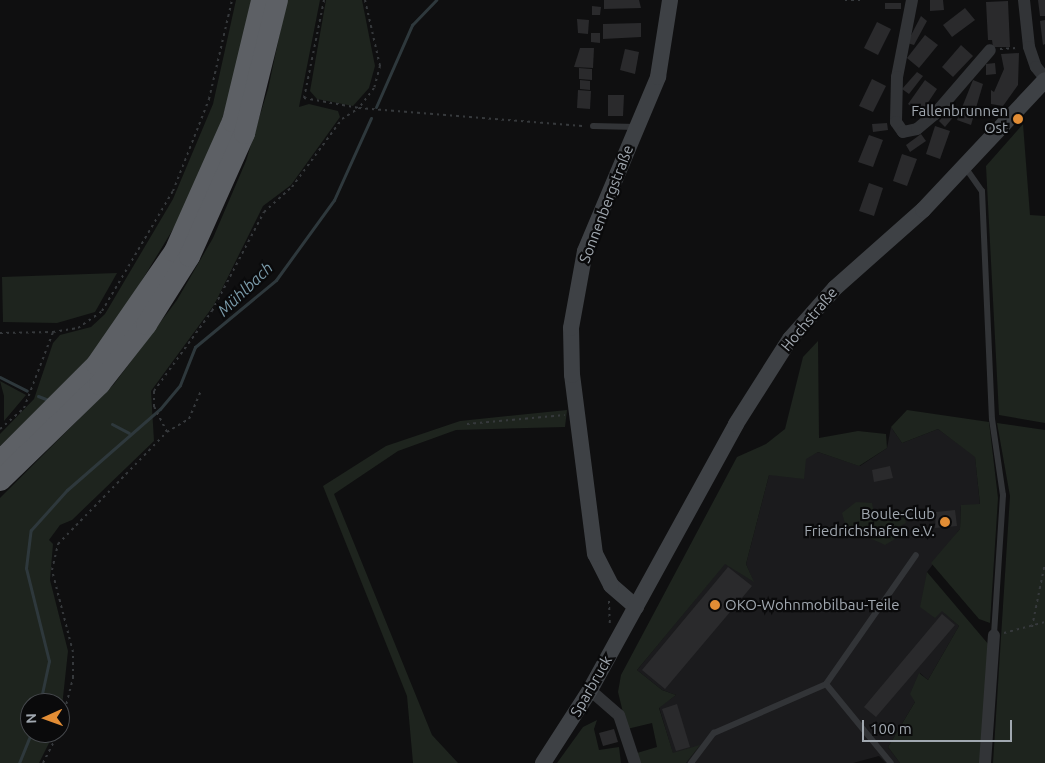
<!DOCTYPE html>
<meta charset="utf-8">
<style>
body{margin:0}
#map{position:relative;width:1045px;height:763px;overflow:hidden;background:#0f0f10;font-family:Ubuntu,sans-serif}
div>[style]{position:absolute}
.built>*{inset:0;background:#1b1b1d}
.green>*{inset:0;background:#1e241e}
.stream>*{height:3px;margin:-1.5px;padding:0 1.5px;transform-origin:1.5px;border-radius:1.5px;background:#2e383c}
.building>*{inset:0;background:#2a2a2c}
.path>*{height:2px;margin-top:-1px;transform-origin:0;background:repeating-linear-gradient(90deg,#36393c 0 2.5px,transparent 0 6.5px)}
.lane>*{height:6px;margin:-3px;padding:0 3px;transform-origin:3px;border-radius:3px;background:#323437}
.street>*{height:12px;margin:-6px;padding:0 6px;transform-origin:6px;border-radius:6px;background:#323437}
.secondary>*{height:16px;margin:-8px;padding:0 8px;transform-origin:8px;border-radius:8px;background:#3e4145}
.highway>*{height:21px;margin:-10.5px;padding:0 10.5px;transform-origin:10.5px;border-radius:10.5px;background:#5d6065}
.dots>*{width:14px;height:14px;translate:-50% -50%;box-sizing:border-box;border:2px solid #0a0a0b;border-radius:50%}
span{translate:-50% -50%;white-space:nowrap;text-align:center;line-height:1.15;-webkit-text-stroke:4.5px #0a0a0b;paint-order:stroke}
.poi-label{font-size:15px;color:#a1a8b0}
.right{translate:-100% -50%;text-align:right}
.left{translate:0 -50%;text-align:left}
.street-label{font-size:15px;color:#a1a8b0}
.water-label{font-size:16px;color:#7a9aa9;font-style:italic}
.north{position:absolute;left:20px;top:693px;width:50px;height:50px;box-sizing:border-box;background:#0a0a0b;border:1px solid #46494d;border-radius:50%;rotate:268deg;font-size:14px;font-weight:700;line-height:20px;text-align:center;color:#a1a8b0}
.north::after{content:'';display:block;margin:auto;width:18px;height:22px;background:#e28d35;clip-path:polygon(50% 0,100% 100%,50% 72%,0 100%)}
.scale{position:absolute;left:862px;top:720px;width:150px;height:22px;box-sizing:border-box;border:2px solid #a1a8b0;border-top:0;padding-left:6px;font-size:15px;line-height:18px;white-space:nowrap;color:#a1a8b0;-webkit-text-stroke:4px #0a0a0b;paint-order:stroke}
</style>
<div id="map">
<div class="built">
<div style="clip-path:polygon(891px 427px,902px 443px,938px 429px,975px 456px,980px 505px,961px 505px,960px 529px,927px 572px,942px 610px,959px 626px,928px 680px,920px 673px,915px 702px,888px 747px,900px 763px,886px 763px,879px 756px,853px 763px,686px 763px,699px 746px,673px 754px,659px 707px,676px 695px,662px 690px,637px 670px,725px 563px,753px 581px,746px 564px,769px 475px,818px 452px,860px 466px,887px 448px)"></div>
</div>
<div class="green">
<div style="clip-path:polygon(236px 0,251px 0,239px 60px,219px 130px,178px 221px,116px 323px,77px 372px,0 446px,0 434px,34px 399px,53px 343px,60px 335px,91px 327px,105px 314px,173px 199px,213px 104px)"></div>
<div style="clip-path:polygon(287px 0,320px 0,299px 107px,309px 104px,338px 111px,340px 117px,291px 185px,263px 206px,214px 305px,151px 391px,154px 441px,72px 520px,60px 525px,49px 540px,53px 544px,50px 580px,68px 651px,61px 716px,60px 703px,30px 703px,30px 733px,54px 733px,39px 763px,0 763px,0 498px,114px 384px,177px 300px,213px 238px,246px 161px,268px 89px)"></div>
<div style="clip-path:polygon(326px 0,362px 0,375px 66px,369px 88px,353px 106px,317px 99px,310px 91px)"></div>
<div style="clip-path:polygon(1023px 124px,1030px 215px,1045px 216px,1045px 423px,999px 415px,986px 166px)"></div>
<div style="clip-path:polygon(117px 273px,95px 312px,57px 323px,3px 322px,2px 277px)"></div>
<div style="clip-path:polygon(818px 341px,819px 438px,858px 431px,886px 434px,887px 448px,859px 466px,818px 452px,806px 459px,804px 479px,769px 475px,746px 564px,754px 582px,725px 564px,637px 670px,662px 690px,676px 695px,659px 708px,673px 753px,700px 745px,686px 763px,640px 763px,637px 753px,657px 747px,652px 723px,627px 729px,618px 692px,621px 675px,737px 457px,766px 444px,785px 429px,803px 357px)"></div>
<div style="clip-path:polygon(0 381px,26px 395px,4px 421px,4px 396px)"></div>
<div style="clip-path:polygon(567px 410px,565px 427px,456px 430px,398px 451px,334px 494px,432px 735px,458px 763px,413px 763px,407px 696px,323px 486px,386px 446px,460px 421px)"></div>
<div style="clip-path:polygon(907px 410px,989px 422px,998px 498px,990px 623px,979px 619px,931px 563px,960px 529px,961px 505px,980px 504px,975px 457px,938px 429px,902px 443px,891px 427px)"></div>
<div style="clip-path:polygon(997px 423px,1045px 430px,1045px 763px,993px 763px,1010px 496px)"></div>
<div style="clip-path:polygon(856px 502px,872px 503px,875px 518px,885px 520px,903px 510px,906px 523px,896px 528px,895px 539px,885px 545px,846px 527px,842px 513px)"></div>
<div style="clip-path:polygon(927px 572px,989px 645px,980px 763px,900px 763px,888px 747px,915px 702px,910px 694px,919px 673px,928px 680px,959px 626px,942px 611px,935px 618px,920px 607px)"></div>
<div style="clip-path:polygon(597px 720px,594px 729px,599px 750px,619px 747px,621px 763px,557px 763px,583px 727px)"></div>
</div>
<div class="stream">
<div style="left:376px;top:107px;width:90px;rotate:-66.3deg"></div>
<div style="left:412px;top:25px;width:35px;rotate:-46deg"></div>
<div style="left:0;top:377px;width:30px;rotate:27deg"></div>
<div style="left:38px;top:396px;width:9px;rotate:21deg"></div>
<div style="left:112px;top:424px;width:19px;rotate:28deg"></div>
<div style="left:40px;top:703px;width:43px;rotate:-77.9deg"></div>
<div style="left:49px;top:661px;width:96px;rotate:-103.9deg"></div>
<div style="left:26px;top:568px;width:38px;rotate:-83deg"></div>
<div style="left:31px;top:530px;width:54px;rotate:-48deg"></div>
<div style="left:67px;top:490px;width:123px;rotate:-41.1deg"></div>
<div style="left:160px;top:409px;width:31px;rotate:-50deg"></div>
<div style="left:180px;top:385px;width:41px;rotate:-68.5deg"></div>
<div style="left:195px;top:347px;width:105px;rotate:-39.6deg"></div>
<div style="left:276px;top:280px;width:99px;rotate:-54.1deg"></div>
<div style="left:334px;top:200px;width:90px;rotate:-65.7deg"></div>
<div style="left:19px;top:763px;width:32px;rotate:-68deg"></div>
</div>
<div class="building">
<div style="clip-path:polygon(604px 0,639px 0,641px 8px,604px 9px)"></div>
<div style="clip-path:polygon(930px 0,943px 0,944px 10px,930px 11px)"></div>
<div style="clip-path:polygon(1038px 0,1045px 0,1045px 16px,1040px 16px)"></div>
<div style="clip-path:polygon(1008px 1px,1010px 47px,993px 47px,992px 40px,988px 40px,986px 2px)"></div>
<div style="clip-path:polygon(885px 3px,901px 3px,901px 9px,885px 9px)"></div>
<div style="clip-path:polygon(592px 6px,601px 7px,600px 15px,592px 15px)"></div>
<div style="clip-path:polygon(965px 8px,975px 20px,952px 37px,943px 25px)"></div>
<div style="clip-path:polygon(921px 16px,927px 21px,914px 45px,907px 43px)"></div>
<div style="clip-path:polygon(577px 19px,589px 20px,588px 34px,578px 33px)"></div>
<div style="clip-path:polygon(1045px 20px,1045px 44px,1043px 45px,1040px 21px)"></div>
<div style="clip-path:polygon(877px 22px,891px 29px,878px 55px,864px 48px)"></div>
<div style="clip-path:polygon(641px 23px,641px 37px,603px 39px,603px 24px)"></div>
<div style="clip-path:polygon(591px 33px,600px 33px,600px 43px,591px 42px)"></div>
<div style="clip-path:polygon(925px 35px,938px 45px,919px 68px,907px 58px)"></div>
<div style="clip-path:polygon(961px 45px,973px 56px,953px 77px,942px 67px)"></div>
<div style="clip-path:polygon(580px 48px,594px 48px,593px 68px,574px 67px)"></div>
<div style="clip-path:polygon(625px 49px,639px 52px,635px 74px,620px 70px)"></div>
<div style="clip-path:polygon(1019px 53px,1018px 85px,1003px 106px,991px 104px,991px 90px,994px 92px,1004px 69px,1001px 54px)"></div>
<div style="clip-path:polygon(995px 63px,996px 74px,986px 75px,986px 64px)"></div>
<div style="clip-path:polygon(579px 68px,592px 69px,592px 80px,579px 79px)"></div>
<div style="clip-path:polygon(917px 72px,923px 76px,909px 94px,902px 89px)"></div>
<div style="clip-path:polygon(872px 79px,886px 86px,873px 112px,859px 106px)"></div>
<div style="clip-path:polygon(580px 80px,590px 81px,590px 90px,580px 89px)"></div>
<div style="clip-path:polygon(925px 80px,937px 89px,921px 113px,908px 104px)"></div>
<div style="clip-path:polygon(973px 80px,983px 84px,971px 125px,957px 120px)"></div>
<div style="clip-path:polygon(578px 90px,591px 91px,590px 109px,577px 108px)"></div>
<div style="clip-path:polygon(608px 95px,624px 95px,623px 116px,608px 116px)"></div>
<div style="clip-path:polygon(949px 110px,955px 115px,945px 127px,939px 121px)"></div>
<div style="clip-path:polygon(887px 123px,888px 130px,873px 132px,872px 124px)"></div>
<div style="clip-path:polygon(935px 126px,950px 131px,940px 159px,926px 154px)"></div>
<div style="clip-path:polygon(921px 134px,926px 141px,910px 152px,906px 145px)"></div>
<div style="clip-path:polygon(869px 135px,883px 140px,873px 167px,858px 162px)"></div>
<div style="clip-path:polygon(902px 154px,917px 159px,907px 186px,893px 181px)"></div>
<div style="clip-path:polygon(869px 183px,883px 188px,874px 216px,859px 211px)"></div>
<div style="clip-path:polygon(890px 466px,893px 478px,874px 482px,872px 470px)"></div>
<div style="clip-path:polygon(955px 510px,957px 526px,935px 528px,936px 512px)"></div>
<div style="clip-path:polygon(728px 567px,752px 586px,665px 689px,642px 670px)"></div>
<div style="clip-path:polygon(942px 614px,955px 625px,876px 717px,864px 707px)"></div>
<div style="clip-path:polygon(677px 704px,690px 747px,676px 751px,662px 709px)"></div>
<div style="clip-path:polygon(614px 729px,618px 742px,603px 746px,599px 733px)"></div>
</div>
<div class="path">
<div style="left:324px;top:0;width:100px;rotate:101.5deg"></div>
<div style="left:304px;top:98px;width:56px;rotate:10.3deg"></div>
<div style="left:365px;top:0;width:68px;rotate:77.2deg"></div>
<div style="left:380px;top:66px;width:23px;rotate:105deg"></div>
<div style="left:374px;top:88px;width:25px;rotate:127deg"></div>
<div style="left:359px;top:108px;width:227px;rotate:4.6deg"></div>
<div style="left:845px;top:0;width:15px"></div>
<div style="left:1000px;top:49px;width:17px;rotate:-3deg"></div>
<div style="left:0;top:333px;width:53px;rotate:-1.1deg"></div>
<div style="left:467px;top:424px;width:98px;rotate:-5.2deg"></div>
<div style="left:0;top:429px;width:32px;rotate:-41deg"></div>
<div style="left:24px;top:408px;width:81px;rotate:-69.1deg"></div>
<div style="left:53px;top:332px;width:25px;rotate:-9deg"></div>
<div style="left:78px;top:328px;width:29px;rotate:-35deg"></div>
<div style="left:102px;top:311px;width:139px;rotate:-59.4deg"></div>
<div style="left:173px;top:191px;width:99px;rotate:-68.6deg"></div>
<div style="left:209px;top:99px;width:102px;rotate:-76.9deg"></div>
<div style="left:167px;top:432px;width:28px;rotate:-117deg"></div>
<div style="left:154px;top:407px;width:16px;rotate:-90deg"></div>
<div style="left:154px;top:391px;width:99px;rotate:-54.1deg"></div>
<div style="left:212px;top:311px;width:112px;rotate:-62.3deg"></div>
<div style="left:264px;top:212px;width:38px;rotate:-42deg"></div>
<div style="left:292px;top:187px;width:84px;rotate:-53.7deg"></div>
<div style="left:342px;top:119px;width:20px;rotate:-33deg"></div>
<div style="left:609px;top:601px;width:24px;rotate:88deg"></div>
<div style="left:1032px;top:627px;width:65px;rotate:-78.5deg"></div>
<div style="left:1004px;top:633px;width:42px;rotate:-15deg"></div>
<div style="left:60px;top:729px;width:53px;rotate:-75.7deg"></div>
<div style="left:73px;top:678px;width:26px;rotate:-90deg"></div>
<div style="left:73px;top:652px;width:85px;rotate:-104.4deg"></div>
<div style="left:52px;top:570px;width:27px;rotate:-77deg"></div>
<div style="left:58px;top:544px;width:156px;rotate:-45.8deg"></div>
<div style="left:167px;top:432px;width:26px;rotate:-31deg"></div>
<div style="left:189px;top:419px;width:30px;rotate:-67deg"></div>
<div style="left:43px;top:763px;width:34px;rotate:-63deg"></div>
</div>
<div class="lane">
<div style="left:593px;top:126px;width:43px;rotate:1.3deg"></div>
<div style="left:965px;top:167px;width:29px;rotate:55deg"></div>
<div style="left:982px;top:191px;width:228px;rotate:87.5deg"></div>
<div style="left:992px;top:419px;width:77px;rotate:81.8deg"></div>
<div style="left:1003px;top:495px;width:140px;rotate:93.7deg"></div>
<div style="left:826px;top:684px;width:157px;rotate:-55.1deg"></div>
<div style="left:691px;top:763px;width:38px;rotate:-53deg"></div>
<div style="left:714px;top:733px;width:122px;rotate:-23.6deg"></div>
<div style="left:826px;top:684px;width:102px;rotate:50.6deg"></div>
</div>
<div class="street">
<div style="left:912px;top:0;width:78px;rotate:101deg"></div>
<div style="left:897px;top:77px;width:45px;rotate:91.3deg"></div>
<div style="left:896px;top:122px;width:12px;rotate:55deg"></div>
<div style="left:903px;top:132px;width:14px;rotate:-12deg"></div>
<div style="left:917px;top:129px;width:23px;rotate:-40deg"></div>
<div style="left:935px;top:114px;width:84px;rotate:-49.3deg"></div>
<div style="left:1024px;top:0;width:47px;rotate:83.9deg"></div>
<div style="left:1029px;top:47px;width:21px;rotate:71deg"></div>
<div style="left:1036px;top:67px;width:14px;rotate:51deg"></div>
<div style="left:590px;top:690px;width:38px;rotate:41deg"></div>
<div style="left:619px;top:715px;width:51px;rotate:71.6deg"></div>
<div style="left:985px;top:763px;width:128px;rotate:-86deg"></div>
</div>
<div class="secondary">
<div style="left:636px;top:607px;width:33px;rotate:-139deg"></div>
<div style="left:611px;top:585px;width:35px;rotate:-117deg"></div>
<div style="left:595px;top:554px;width:180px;rotate:-97.3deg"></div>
<div style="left:572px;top:375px;width:47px;rotate:-91.2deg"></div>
<div style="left:571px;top:328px;width:78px;rotate:-79.7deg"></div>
<div style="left:585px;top:251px;width:189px;rotate:-67.2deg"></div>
<div style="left:658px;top:77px;width:78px;rotate:-81.1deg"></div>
<div style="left:543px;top:763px;width:87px;rotate:-57.2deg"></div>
<div style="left:590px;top:690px;width:303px;rotate:-61.2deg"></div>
<div style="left:736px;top:424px;width:101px;rotate:-57.6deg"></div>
<div style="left:790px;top:339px;width:68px;rotate:-48.6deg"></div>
<div style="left:835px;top:288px;width:118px;rotate:-41.6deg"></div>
<div style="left:923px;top:210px;width:178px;rotate:-46.8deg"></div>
</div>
<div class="highway">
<div style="left:0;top:460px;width:136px;rotate:-45deg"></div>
<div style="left:96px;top:364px;width:137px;rotate:-55.4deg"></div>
<div style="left:174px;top:251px;width:142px;rotate:-66deg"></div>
<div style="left:232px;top:121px;width:124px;rotate:-76.5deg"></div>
<div style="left:0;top:480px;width:138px;rotate:-44.1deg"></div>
<div style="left:99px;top:384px;width:76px;rotate:-51.9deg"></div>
<div style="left:146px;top:324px;width:80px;rotate:-57.7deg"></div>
<div style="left:189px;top:256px;width:135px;rotate:-65.9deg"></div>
<div style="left:244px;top:133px;width:137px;rotate:-76.1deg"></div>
</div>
<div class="dots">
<div style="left:1018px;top:119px;background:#e28d35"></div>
<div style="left:945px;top:522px;background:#e28d35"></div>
<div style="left:715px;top:605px;background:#e28d35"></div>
</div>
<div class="poi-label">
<span class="right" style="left:1008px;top:119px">Fallenbrunnen<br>Ost</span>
<span class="right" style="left:935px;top:522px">Boule-Club<br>Friedrichshafen e.V.</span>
<span class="left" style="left:725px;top:605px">OKO-Wohnmobilbau-Teile</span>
</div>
<div class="street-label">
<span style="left:606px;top:204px;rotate:-69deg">Sonnenbergstraße</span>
<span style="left:809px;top:319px;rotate:-50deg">Hochstraße</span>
<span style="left:591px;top:686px;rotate:-60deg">Sparbruck</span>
</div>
<div class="water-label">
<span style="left:245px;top:289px;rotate:-44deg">Mühlbach</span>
</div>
<div class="north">N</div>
<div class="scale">100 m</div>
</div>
